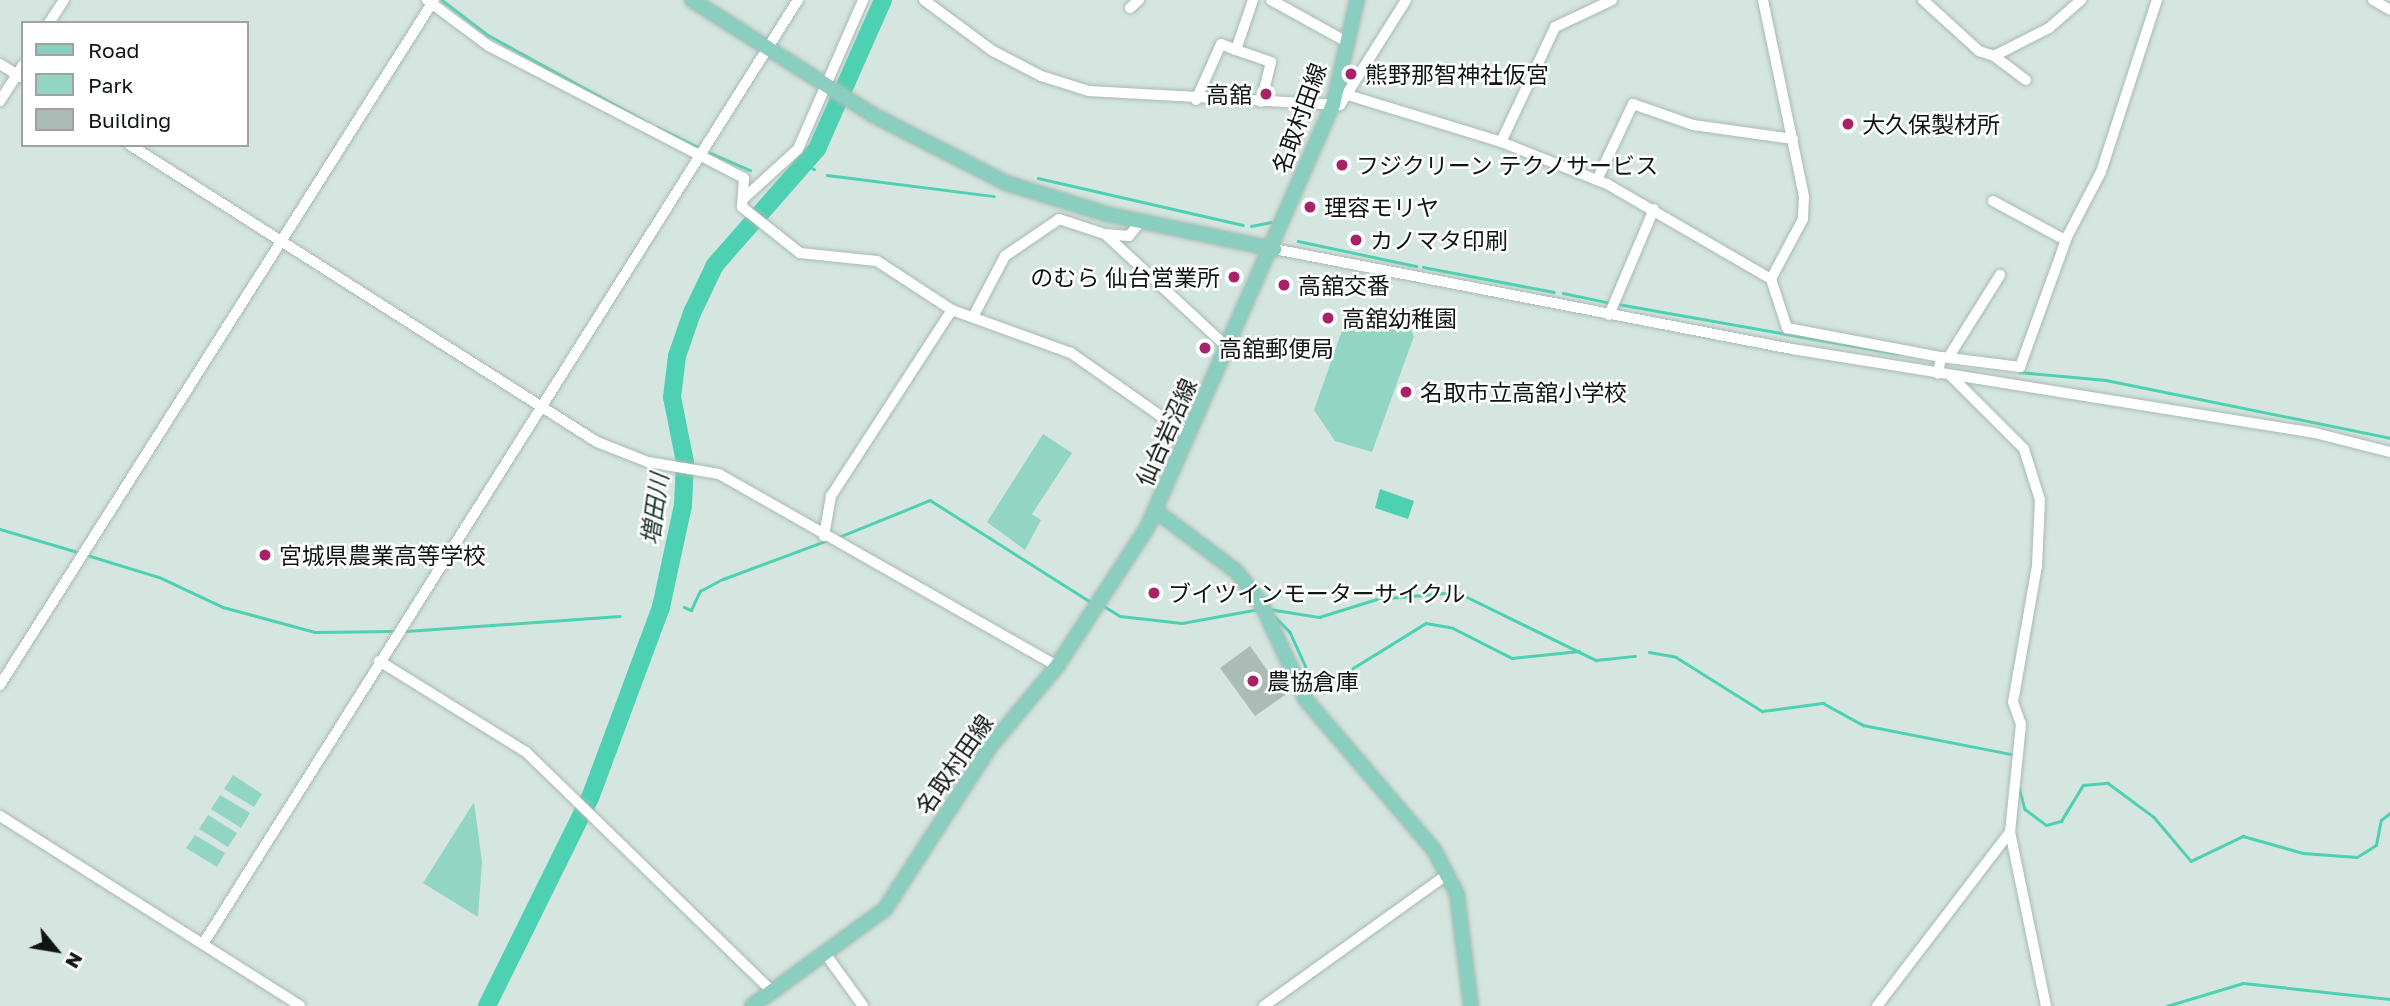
<!DOCTYPE html>
<meta charset="utf-8">
<style>
body{margin:0}
#map{position:relative;width:2390px;height:1006px;overflow:hidden;background:#d5e6e0;font-family:"Golos Text","Noto Sans JP",sans-serif}
div>[style]{position:absolute}
.green>*{inset:0;background:#91d5c2}
.water>*{inset:0;background:#4ed0b2}
.stream>*{height:2.5px;margin:-1.25px;padding:0 1.25px;transform-origin:1.25px;border-radius:1.25px;background:#4ed0b2}
.river>*{height:18px;margin:-9px;padding:0 9px;transform-origin:9px;border-radius:9px;background:#4ed0b2}
.building>*{inset:0;background:#abbbb6}
.roads{filter:drop-shadow(0 0 2px #a9bab4) drop-shadow(0 0 2px #a9bab4)}
.minor>*{height:10px;margin:-5px;padding:0 5px;transform-origin:5px;border-radius:5px;background:#fff}
.major>*{height:14px;margin:-7px;padding:0 7px;transform-origin:7px;border-radius:7px;background:#89cebf}
.dots>*{width:19px;height:19px;translate:-50% -50%;box-sizing:border-box;border:4px solid #fff;border-radius:50%}
span{translate:-50% -50%;white-space:nowrap;text-align:center;line-height:1.15;-webkit-text-stroke:5px #fff;paint-order:stroke}
.poi-label{font-size:23px;color:#101614}
.left{translate:0 -50%;text-align:left}
.right{translate:-100% -50%;text-align:right}
.street-label{font-size:23px;color:#101614}
.water-label{font-size:24px;color:#1e342e;font-style:italic}
.legend{position:absolute;left:21px;top:21px;width:228px;height:126px;box-sizing:border-box;background:#fff;border:2px solid #9fa2a1;margin:0;padding:9px 12px;list-style:none;font-size:21px;color:#101614}
.legend li{display:flex;align-items:center;gap:14px;height:35px}
.legend b{width:35px;border:2px solid #9fa2a1}
.north{position:absolute;left:21px;top:915px;width:70px;height:70px;-webkit-text-stroke:5px #fff;paint-order:stroke;rotate:120deg;font-size:19px;font-weight:700;line-height:28px;text-align:center;color:#101614}
.north::after{content:'';display:block;margin:auto;width:24px;height:32px;background:#101614;clip-path:polygon(50% 0,100% 100%,50% 72%,0 100%)}
</style>
<div id="map">
<div class="green">
<div style="clip-path:polygon(1350px 308px,1409px 326px,1414px 336px,1372px 452px,1335px 441px,1314px 410px)"></div>
<div style="clip-path:polygon(1043px 434px,1072px 453px,1032px 514px,1041px 520px,1025px 550px,987px 522px)"></div>
<div style="clip-path:polygon(233px 775px,262px 794px,254px 807px,224px 789px)"></div>
<div style="clip-path:polygon(220px 795px,250px 813px,241px 828px,211px 809px)"></div>
<div style="clip-path:polygon(474px 802px,482px 862px,478px 917px,423px 883px)"></div>
<div style="clip-path:polygon(208px 815px,237px 833px,228px 847px,199px 829px)"></div>
<div style="clip-path:polygon(195px 835px,225px 853px,217px 867px,186px 848px)"></div>
</div>
<div class="water">
<div style="clip-path:polygon(1380px 489px,1414px 501px,1408px 519px,1375px 508px)"></div>
</div>
<div class="stream">
<div style="left:442px;top:0;width:58px;rotate:37.3deg"></div>
<div style="left:488px;top:35px;width:183px;rotate:28.8deg"></div>
<div style="left:657px;top:127px;width:50px;rotate:26.1deg"></div>
<div style="left:708px;top:152px;width:46px;rotate:23.2deg"></div>
<div style="left:806px;top:165px;width:9px;rotate:27deg"></div>
<div style="left:827px;top:175px;width:168px;rotate:7.2deg"></div>
<div style="left:1038px;top:178px;width:210px;rotate:12.9deg"></div>
<div style="left:1251px;top:226px;width:20px;rotate:-11deg"></div>
<div style="left:1298px;top:241px;width:121px;rotate:12deg"></div>
<div style="left:1423px;top:267px;width:133px;rotate:10.8deg"></div>
<div style="left:1563px;top:293px;width:49px;rotate:11.8deg"></div>
<div style="left:1618px;top:304px;width:284px;rotate:10.1deg"></div>
<div style="left:2019px;top:372px;width:87px;rotate:5.3deg"></div>
<div style="left:2106px;top:380px;width:290px;rotate:11.5deg"></div>
<div style="left:0;top:529px;width:84px;rotate:16.5deg"></div>
<div style="left:839px;top:537px;width:98px;rotate:-22.1deg"></div>
<div style="left:930px;top:500px;width:191px;rotate:32.4deg"></div>
<div style="left:87px;top:555px;width:75px;rotate:17deg"></div>
<div style="left:159px;top:577px;width:71px;rotate:25.1deg"></div>
<div style="left:223px;top:607px;width:95px;rotate:15.2deg"></div>
<div style="left:315px;top:632px;width:81px;rotate:-0.7deg"></div>
<div style="left:1104px;top:606px;width:19px;rotate:32deg"></div>
<div style="left:1120px;top:616px;width:62px;rotate:6.4deg"></div>
<div style="left:1182px;top:623px;width:78px;rotate:-10.3deg"></div>
<div style="left:684px;top:607px;width:8px;rotate:23deg"></div>
<div style="left:691px;top:610px;width:21px;rotate:-65deg"></div>
<div style="left:700px;top:591px;width:26px;rotate:-28deg"></div>
<div style="left:723px;top:579px;width:109px;rotate:-20.4deg"></div>
<div style="left:1269px;top:609px;width:51px;rotate:9.1deg"></div>
<div style="left:1319px;top:617px;width:61px;rotate:-17.2deg"></div>
<div style="left:1377px;top:599px;width:80px;rotate:-5deg"></div>
<div style="left:1457px;top:592px;width:155px;rotate:26.1deg"></div>
<div style="left:1596px;top:660px;width:39px;rotate:-6deg"></div>
<div style="left:1275px;top:617px;width:21px;rotate:45deg"></div>
<div style="left:1290px;top:632px;width:58px;rotate:65.6deg"></div>
<div style="left:1314px;top:685px;width:18px;rotate:-13deg"></div>
<div style="left:1332px;top:681px;width:110px;rotate:-31.7deg"></div>
<div style="left:1426px;top:623px;width:27px;rotate:10deg"></div>
<div style="left:1453px;top:628px;width:66px;rotate:27deg"></div>
<div style="left:1512px;top:658px;width:67px;rotate:-6deg"></div>
<div style="left:406px;top:631px;width:214px;rotate:-4deg"></div>
<div style="left:1649px;top:652px;width:27px;rotate:10deg"></div>
<div style="left:1676px;top:657px;width:102px;rotate:32.1deg"></div>
<div style="left:1762px;top:711px;width:62px;rotate:-7.5deg"></div>
<div style="left:1823px;top:703px;width:46px;rotate:28.8deg"></div>
<div style="left:1863px;top:725px;width:156px;rotate:11.1deg"></div>
<div style="left:2019px;top:787px;width:23px;rotate:75deg"></div>
<div style="left:2025px;top:809px;width:26px;rotate:37deg"></div>
<div style="left:2046px;top:825px;width:16px;rotate:-15deg"></div>
<div style="left:2061px;top:821px;width:42px;rotate:-58.6deg"></div>
<div style="left:2083px;top:785px;width:25px;rotate:-5deg"></div>
<div style="left:2108px;top:783px;width:57px;rotate:36.5deg"></div>
<div style="left:2154px;top:817px;width:57px;rotate:49.9deg"></div>
<div style="left:2191px;top:861px;width:58px;rotate:-25.7deg"></div>
<div style="left:2243px;top:836px;width:62px;rotate:15.8deg"></div>
<div style="left:2303px;top:853px;width:54px;rotate:4.2deg"></div>
<div style="left:2357px;top:857px;width:22px;rotate:-32deg"></div>
<div style="left:2376px;top:845px;width:25px;rotate:-79deg"></div>
<div style="left:2381px;top:820px;width:11px;rotate:-38deg"></div>
<div style="left:2167px;top:1006px;width:79px;rotate:-16.8deg"></div>
<div style="left:2243px;top:983px;width:148px;rotate:6.2deg"></div>
</div>
<div class="river">
<div style="left:487px;top:1006px;width:232px;rotate:-63.7deg"></div>
<div style="left:590px;top:798px;width:204px;rotate:-69.6deg"></div>
<div style="left:661px;top:607px;width:104px;rotate:-77.8deg"></div>
<div style="left:683px;top:505px;width:43px;rotate:-87.3deg"></div>
<div style="left:685px;top:462px;width:66px;rotate:-101.3deg"></div>
<div style="left:672px;top:397px;width:41px;rotate:-83deg"></div>
<div style="left:677px;top:356px;width:46px;rotate:-70.8deg"></div>
<div style="left:692px;top:313px;width:53px;rotate:-64.4deg"></div>
<div style="left:715px;top:265px;width:154px;rotate:-48.7deg"></div>
<div style="left:817px;top:149px;width:163px;rotate:-66.1deg"></div>
</div>
<div class="building">
<div style="clip-path:polygon(1250px 646px,1285px 695px,1255px 716px,1220px 668px)"></div>
</div>
<div class="roads">
<div class="minor">
<div style="left:427px;top:0;width:77px;rotate:36.6deg"></div>
<div style="left:489px;top:46px;width:287px;rotate:27.4deg"></div>
<div style="left:744px;top:178px;width:29px;rotate:94deg"></div>
<div style="left:742px;top:207px;width:74px;rotate:38.4deg"></div>
<div style="left:800px;top:253px;width:77px;rotate:5.9deg"></div>
<div style="left:877px;top:261px;width:90px;rotate:33.2deg"></div>
<div style="left:952px;top:310px;width:127px;rotate:19.9deg"></div>
<div style="left:1071px;top:353px;width:144px;rotate:35.1deg"></div>
<div style="left:924px;top:0;width:86px;rotate:36.5deg"></div>
<div style="left:993px;top:51px;width:54px;rotate:27.5deg"></div>
<div style="left:1041px;top:76px;width:50px;rotate:17.4deg"></div>
<div style="left:1089px;top:91px;width:251px;rotate:3.2deg"></div>
<div style="left:1340px;top:105px;width:124px;rotate:-57.8deg"></div>
<div style="left:1253px;top:0;width:53px;rotate:108.8deg"></div>
<div style="left:1236px;top:50px;width:37px;rotate:19deg"></div>
<div style="left:1271px;top:62px;width:41px;rotate:104deg"></div>
<div style="left:1271px;top:0;width:89px;rotate:28.9deg"></div>
<div style="left:1763px;top:0;width:201px;rotate:78.2deg"></div>
<div style="left:1804px;top:197px;width:22px;rotate:93deg"></div>
<div style="left:1803px;top:219px;width:68px;rotate:118.1deg"></div>
<div style="left:1771px;top:279px;width:52px;rotate:71.9deg"></div>
<div style="left:1787px;top:328px;width:157px;rotate:10.7deg"></div>
<div style="left:1941px;top:357px;width:17px;rotate:100deg"></div>
<div style="left:1923px;top:0;width:76px;rotate:42.3deg"></div>
<div style="left:1979px;top:51px;width:16px;rotate:18deg"></div>
<div style="left:1994px;top:56px;width:62px;rotate:-27deg"></div>
<div style="left:2049px;top:28px;width:43px;rotate:-41.2deg"></div>
<div style="left:2373px;top:0;width:20px;rotate:30deg"></div>
<div style="left:1130px;top:8px;width:12px;rotate:-42deg"></div>
<div style="left:49px;top:23px;width:27px;rotate:-57deg"></div>
<div style="left:1994px;top:56px;width:40px;rotate:37deg"></div>
<div style="left:0;top:64px;width:25px;rotate:32deg"></div>
<div style="left:1351px;top:96px;width:157px;rotate:17deg"></div>
<div style="left:1501px;top:142px;width:127px;rotate:-64.8deg"></div>
<div style="left:1555px;top:27px;width:63px;rotate:-25.3deg"></div>
<div style="left:1196px;top:100px;width:61px;rotate:-65.9deg"></div>
<div style="left:1221px;top:44px;width:16px;rotate:22deg"></div>
<div style="left:0;top:101px;width:43px;rotate:-57.4deg"></div>
<div style="left:1501px;top:142px;width:114px;rotate:21.6deg"></div>
<div style="left:1607px;top:184px;width:190px;rotate:30.1deg"></div>
<div style="left:130px;top:145px;width:553px;rotate:32.46deg"></div>
<div style="left:597px;top:442px;width:55px;rotate:21.4deg"></div>
<div style="left:648px;top:462px;width:72px;rotate:9.6deg"></div>
<div style="left:719px;top:474px;width:389px;rotate:29.6deg"></div>
<div style="left:1597px;top:180px;width:84px;rotate:-64.7deg"></div>
<div style="left:1633px;top:104px;width:64px;rotate:19.3deg"></div>
<div style="left:1693px;top:125px;width:101px;rotate:8deg"></div>
<div style="left:743px;top:199px;width:74px;rotate:-42.3deg"></div>
<div style="left:798px;top:149px;width:163px;rotate:-66.4deg"></div>
<div style="left:1993px;top:201px;width:82px;rotate:28.4deg"></div>
<div style="left:1105px;top:234px;width:24px;rotate:5deg"></div>
<div style="left:1129px;top:236px;width:18px;rotate:-52deg"></div>
<div style="left:1274px;top:249px;width:528px;rotate:10.93deg"></div>
<div style="left:1792px;top:349px;width:530px;rotate:9.12deg"></div>
<div style="left:2315px;top:433px;width:77px;rotate:14.2deg"></div>
<div style="left:1609px;top:315px;width:115px;rotate:-67deg"></div>
<div style="left:973px;top:317px;width:69px;rotate:-62.3deg"></div>
<div style="left:1005px;top:256px;width:65px;rotate:-34.4deg"></div>
<div style="left:1059px;top:219px;width:48px;rotate:18.1deg"></div>
<div style="left:1105px;top:234px;width:168px;rotate:42.8deg"></div>
<div style="left:1941px;top:357px;width:80px;rotate:7.2deg"></div>
<div style="left:2020px;top:367px;width:138px;rotate:-70.1deg"></div>
<div style="left:2067px;top:237px;width:73px;rotate:-62.4deg"></div>
<div style="left:2101px;top:172px;width:181px;rotate:-72deg"></div>
<div style="left:1948px;top:358px;width:98px;rotate:-57.9deg"></div>
<div style="left:1951px;top:376px;width:103px;rotate:45deg"></div>
<div style="left:2024px;top:449px;width:53px;rotate:72.6deg"></div>
<div style="left:2040px;top:500px;width:66px;rotate:92.6deg"></div>
<div style="left:2037px;top:566px;width:138px;rotate:100deg"></div>
<div style="left:2013px;top:702px;width:23px;rotate:70deg"></div>
<div style="left:2021px;top:724px;width:109px;rotate:95.8deg"></div>
<div style="left:2010px;top:832px;width:178px;rotate:78.3deg"></div>
<div style="left:824px;top:536px;width:41px;rotate:-80.1deg"></div>
<div style="left:831px;top:496px;width:222px;rotate:-57deg"></div>
<div style="left:379px;top:661px;width:173px;rotate:31.8deg"></div>
<div style="left:526px;top:752px;width:344px;rotate:44.2deg"></div>
<div style="left:0;top:685px;width:811px;rotate:-57.64deg"></div>
<div style="left:0;top:816px;width:355px;rotate:32.3deg"></div>
<div style="left:203px;top:944px;width:1116px;rotate:-57.78deg"></div>
<div style="left:827px;top:956px;width:62px;rotate:54.2deg"></div>
<div style="left:1264px;top:1006px;width:226px;rotate:-35.7deg"></div>
<div style="left:1877px;top:1006px;width:219px;rotate:-52.6deg"></div>
</div>
<div class="major">
<div style="left:692px;top:0;width:214px;rotate:32.4deg"></div>
<div style="left:873px;top:115px;width:149px;rotate:27.1deg"></div>
<div style="left:1006px;top:183px;width:105px;rotate:17.2deg"></div>
<div style="left:1106px;top:214px;width:172px;rotate:11.8deg"></div>
<div style="left:1156px;top:511px;width:100px;rotate:36.9deg"></div>
<div style="left:1236px;top:571px;width:41px;rotate:52deg"></div>
<div style="left:1261px;top:603px;width:107px;rotate:65.1deg"></div>
<div style="left:1306px;top:700px;width:197px;rotate:49.5deg"></div>
<div style="left:1434px;top:850px;width:50px;rotate:62.4deg"></div>
<div style="left:1457px;top:894px;width:113px;rotate:82.9deg"></div>
<div style="left:752px;top:1006px;width:165px;rotate:-36.1deg"></div>
<div style="left:885px;top:909px;width:192px;rotate:-57.1deg"></div>
<div style="left:989px;top:748px;width:107px;rotate:-50.3deg"></div>
<div style="left:1057px;top:666px;width:165px;rotate:-56.9deg"></div>
<div style="left:1147px;top:528px;width:462px;rotate:-66.3deg"></div>
<div style="left:1333px;top:105px;width:108px;rotate:-77.1deg"></div>
</div>
</div>
<div class="dots">
<div style="left:1351px;top:74px;background:#a92167"></div>
<div style="left:1266px;top:94px;background:#a92167"></div>
<div style="left:1848px;top:124px;background:#a92167"></div>
<div style="left:1342px;top:165px;background:#a92167"></div>
<div style="left:1310px;top:207px;background:#a92167"></div>
<div style="left:1356px;top:240px;background:#a92167"></div>
<div style="left:1234px;top:277px;background:#a92167"></div>
<div style="left:1284px;top:285px;background:#a92167"></div>
<div style="left:1328px;top:318px;background:#a92167"></div>
<div style="left:1205px;top:348px;background:#a92167"></div>
<div style="left:1406px;top:392px;background:#a92167"></div>
<div style="left:265px;top:555px;background:#a92167"></div>
<div style="left:1154px;top:593px;background:#a92167"></div>
<div style="left:1253px;top:681px;background:#a92167"></div>
</div>
<div class="poi-label">
<span class="left" style="left:1365px;top:74px">熊野那智神社仮宮</span>
<span class="right" style="left:1252px;top:94px">高舘</span>
<span class="left" style="left:1862px;top:124px">大久保製材所</span>
<span class="left" style="left:1356px;top:165px">フジクリーン テクノサービス</span>
<span class="left" style="left:1324px;top:207px">理容モリヤ</span>
<span class="left" style="left:1370px;top:240px">カノマタ印刷</span>
<span class="right" style="left:1220px;top:277px">のむら 仙台営業所</span>
<span class="left" style="left:1298px;top:285px">高舘交番</span>
<span class="left" style="left:1342px;top:318px">高舘幼稚園</span>
<span class="left" style="left:1219px;top:348px">高舘郵便局</span>
<span class="left" style="left:1420px;top:392px">名取市立高舘小学校</span>
<span class="left" style="left:279px;top:555px">宮城県農業高等学校</span>
<span class="left" style="left:1168px;top:593px">ブイツインモーターサイクル</span>
<span class="left" style="left:1267px;top:681px">農協倉庫</span>
</div>
<div class="street-label">
<span style="left:1299px;top:118px;rotate:-70deg">名取村田線</span>
<span style="left:1166px;top:432px;rotate:-66deg">仙台岩沼線</span>
<span style="left:954px;top:764px;rotate:-55deg">名取村田線</span>
</div>
<div class="water-label">
<span style="left:654px;top:509px;rotate:-82deg">増田川</span>
</div>
<ul class="legend">
<li><b style="height:9px;background:#89cebf"></b>Road</li>
<li><b style="height:19px;background:#91d5c2"></b>Park</li>
<li><b style="height:19px;background:#abbbb6"></b>Building</li>
</ul>
<div class="north">N</div>
</div>
